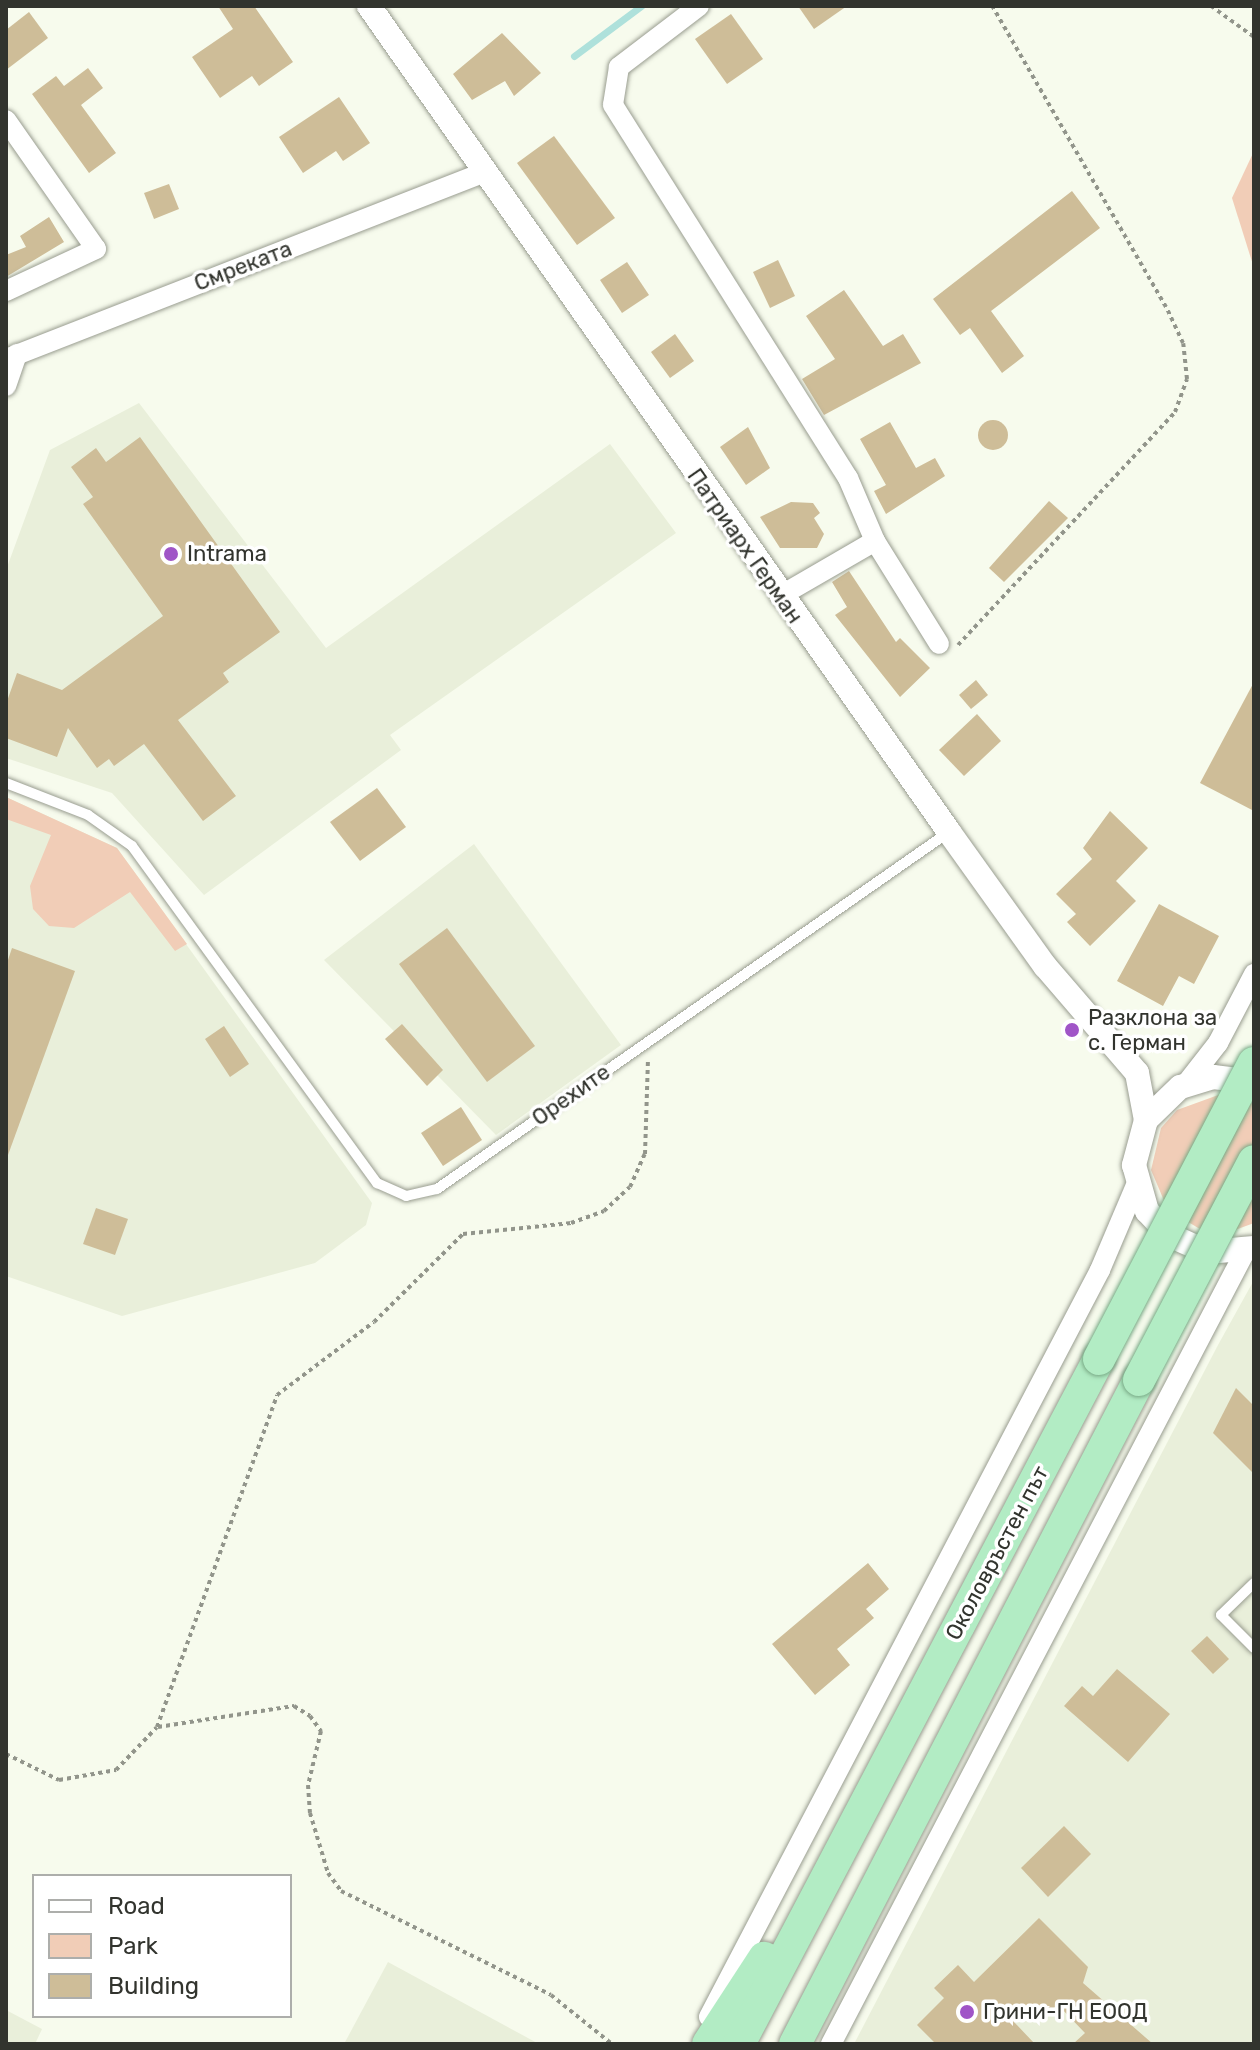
<!DOCTYPE html>
<meta charset="utf-8">
<style>
body{margin:0}
#map{position:relative;width:1260px;height:2050px;overflow:hidden;background:#f7fbed;font-family:Rubik,sans-serif}
div>[style]{position:absolute}
.built>*{inset:0;background:#e9efda}
.green>*{inset:0;background:#f1cdb7}
.stream>*{height:7px;margin:-3.5px;padding:0 3.5px;transform-origin:3.5px;border-radius:3.5px;background:#aee1db}
.building>*{inset:0;background:#cebd98}
.round{border-radius:50%}
.path>*{height:4px;margin-top:-2px;transform-origin:0;background:repeating-linear-gradient(90deg,#92958b 0 4px,transparent 0 8px)}
.roads{filter:drop-shadow(0 0 2px #999d90) drop-shadow(0 0 2px #999d90)}
.service>*{height:10px;margin:-5px;padding:0 5px;transform-origin:5px;border-radius:5px;background:#fff}
.minor>*{height:20px;margin:-10px;padding:0 10px;transform-origin:10px;border-radius:10px;background:#fff}
.tertiary>*{height:24px;margin:-12px;padding:0 12px;transform-origin:12px;border-radius:12px;background:#fff}
.trunk>*{height:32px;margin:-16px;padding:0 16px;transform-origin:16px;border-radius:16px;background:#b2ecc4}
.bridges{filter:drop-shadow(0 0 2px #79a986) drop-shadow(0 0 2px #79a986)}
.trunk-bridge>*{height:32px;margin:-16px;padding:0 16px;transform-origin:16px;border-radius:16px;background:#b2ecc4}
.dots>*{width:22px;height:22px;translate:-50% -50%;box-sizing:border-box;border:4px solid #fff;border-radius:50%}
span{translate:-50% -50%;white-space:nowrap;text-align:center;line-height:1.15;-webkit-text-stroke:7px #fff;paint-order:stroke}
.street-label{font-size:22px;color:#32342e}
.poi-label{font-size:22px;color:#32342e}
.left{translate:0 -50%;text-align:left}
.frame{position:absolute;inset:0;border:8px solid #32342e;pointer-events:none}
.legend{position:absolute;left:32px;top:1874px;width:260px;height:144px;box-sizing:border-box;background:#fff;border:2px solid #adaeab;margin:0;padding:10px 14px;list-style:none;font-size:24px;color:#32342e}
.legend li{display:flex;align-items:center;gap:16px;height:40px}
.legend b{width:40px;border:2px solid #adaeab}
</style>
<div id="map">
<div class="built">
<div style="clip-path:polygon(139px 403px,326px 648px,610px 444px,676px 533px,390px 735px,401px 750px,204px 895px,112px 793px,6px 758px,6px 570px,50px 450px)"></div>
<div style="clip-path:polygon(6px 797px,117px 848px,372px 1203px,366px 1225px,315px 1263px,122px 1316px,6px 1276px)"></div>
<div style="clip-path:polygon(474px 844px,621px 1045px,496px 1135px,324px 960px)"></div>
<div style="clip-path:polygon(1254px 1280px,1254px 2044px,854px 2044px,1218px 1345px)"></div>
<div style="clip-path:polygon(388px 1962px,539px 2044px,344px 2044px)"></div>
<div style="clip-path:polygon(6px 2010px,42px 2029px,35px 2044px,6px 2044px)"></div>
</div>
<div class="green">
<div style="clip-path:polygon(1254px 151px,1254px 268px,1232px 198px)"></div>
<div style="clip-path:polygon(6px 797px,117px 848px,187px 944px,175px 951px,130px 892px,74px 928px,49px 926px,33px 909px,30px 886px,51px 835px,6px 819px)"></div>
<div style="clip-path:polygon(1221px 1094px,1254px 1104px,1254px 1223px,1227px 1233px,1205px 1232px,1168px 1210px,1151px 1170px,1161px 1128px,1177px 1110px)"></div>
</div>
<div class="stream">
<div style="left:574px;top:56px;width:84px;rotate:-36.7deg"></div>
</div>
<div class="building">
<div style="clip-path:polygon(218px 6px,254px 6px,293px 62px,259px 86px,252px 76px,220px 98px,192px 57px,233px 29px)"></div>
<div style="clip-path:polygon(798px 6px,847px 6px,814px 29px)"></div>
<div style="clip-path:polygon(29px 12px,48px 38px,6px 70px,6px 30px)"></div>
<div style="clip-path:polygon(731px 14px,763px 59px,727px 84px,695px 39px)"></div>
<div style="clip-path:polygon(502px 33px,541px 73px,514px 96px,505px 81px,472px 100px,453px 74px)"></div>
<div style="clip-path:polygon(88px 68px,103px 88px,81px 105px,116px 153px,89px 173px,32px 94px,56px 76px,64px 86px)"></div>
<div style="clip-path:polygon(339px 97px,370px 143px,343px 161px,336px 151px,303px 173px,279px 137px)"></div>
<div style="clip-path:polygon(554px 136px,615px 218px,577px 245px,517px 163px)"></div>
<div style="clip-path:polygon(169px 184px,179px 209px,154px 219px,144px 193px)"></div>
<div style="clip-path:polygon(1072px 191px,1100px 228px,991px 311px,1024px 356px,1002px 373px,970px 328px,960px 335px,933px 299px)"></div>
<div style="clip-path:polygon(49px 217px,64px 242px,6px 277px,6px 255px,26px 247px,20px 236px)"></div>
<div style="clip-path:polygon(778px 260px,795px 296px,770px 308px,753px 272px)"></div>
<div style="clip-path:polygon(627px 262px,649px 295px,622px 313px,600px 280px)"></div>
<div style="clip-path:polygon(844px 290px,883px 346px,903px 334px,921px 363px,824px 415px,802px 379px,835px 359px,806px 316px)"></div>
<div style="clip-path:polygon(675px 334px,694px 361px,670px 378px,651px 352px)"></div>
<div class="round" style="left:978px;top:420px;width:30px;height:30px"></div>
<div style="clip-path:polygon(890px 422px,916px 468px,935px 458px,945px 476px,886px 514px,874px 491px,886px 485px,860px 439px)"></div>
<div style="clip-path:polygon(748px 427px,770px 468px,746px 485px,720px 447px)"></div>
<div style="clip-path:polygon(140px 437px,280px 632px,223px 673px,229px 682px,178px 720px,236px 796px,203px 821px,144px 744px,114px 766px,109px 759px,97px 768px,68px 728px,57px 757px,6px 738px,6px 704px,17px 673px,62px 690px,163px 616px,83px 504px,93px 497px,71px 467px,96px 448px,106px 462px)"></div>
<div style="clip-path:polygon(1049px 501px,1068px 518px,1004px 582px,989px 568px)"></div>
<div style="clip-path:polygon(791px 502px,813px 503px,820px 513px,814px 518px,824px 534px,817px 548px,780px 548px,760px 517px)"></div>
<div style="clip-path:polygon(849px 571px,896px 642px,900px 638px,930px 668px,900px 697px,835px 615px,847px 607px,832px 582px)"></div>
<div style="clip-path:polygon(976px 680px,988px 695px,971px 709px,959px 695px)"></div>
<div style="clip-path:polygon(1254px 682px,1254px 811px,1200px 783px)"></div>
<div style="clip-path:polygon(977px 714px,1001px 741px,964px 776px,939px 750px)"></div>
<div style="clip-path:polygon(377px 788px,406px 827px,360px 861px,330px 822px)"></div>
<div style="clip-path:polygon(1110px 811px,1148px 848px,1116px 881px,1136px 901px,1090px 946px,1067px 922px,1076px 914px,1056px 894px,1092px 859px,1083px 848px)"></div>
<div style="clip-path:polygon(1159px 904px,1219px 936px,1194px 984px,1179px 976px,1163px 1006px,1117px 981px)"></div>
<div style="clip-path:polygon(447px 928px,535px 1046px,487px 1082px,399px 964px)"></div>
<div style="clip-path:polygon(12px 948px,75px 971px,8px 1155px,6px 966px)"></div>
<div style="clip-path:polygon(402px 1024px,443px 1070px,427px 1086px,385px 1039px)"></div>
<div style="clip-path:polygon(224px 1026px,249px 1064px,230px 1077px,205px 1039px)"></div>
<div style="clip-path:polygon(461px 1107px,482px 1140px,443px 1166px,421px 1133px)"></div>
<div style="clip-path:polygon(96px 1208px,128px 1219px,115px 1255px,83px 1244px)"></div>
<div style="clip-path:polygon(1236px 1388px,1254px 1406px,1254px 1474px,1213px 1433px)"></div>
<div style="clip-path:polygon(868px 1563px,889px 1589px,866px 1609px,874px 1618px,837px 1649px,850px 1665px,815px 1695px,772px 1644px)"></div>
<div style="clip-path:polygon(1207px 1636px,1229px 1659px,1213px 1674px,1191px 1651px)"></div>
<div style="clip-path:polygon(1117px 1669px,1170px 1714px,1128px 1762px,1064px 1706px,1082px 1686px,1093px 1696px)"></div>
<div style="clip-path:polygon(1064px 1826px,1091px 1854px,1048px 1897px,1021px 1868px)"></div>
<div style="clip-path:polygon(1039px 1918px,1088px 1967px,1083px 1983px,1153px 2044px,1073px 2044px,1085px 2033px,1059px 2006px,1014px 2022px,1035px 2044px,936px 2044px,917px 2025px,944px 1998px,934px 1988px,958px 1965px,974px 1982px)"></div>
</div>
<div class="path">
<div style="left:1211px;top:6px;width:53px;rotate:35.8deg"></div>
<div style="left:958px;top:645px;width:318px;rotate:-47deg"></div>
<div style="left:1175px;top:412px;width:35px;rotate:-70deg"></div>
<div style="left:1187px;top:379px;width:36px;rotate:-96deg"></div>
<div style="left:1183px;top:343px;width:40px;rotate:-115deg"></div>
<div style="left:1166px;top:307px;width:348px;rotate:-120deg"></div>
<div style="left:158px;top:1727px;width:138px;rotate:-8.8deg"></div>
<div style="left:294px;top:1706px;width:19px;rotate:32deg"></div>
<div style="left:310px;top:1716px;width:19px;rotate:54deg"></div>
<div style="left:321px;top:1731px;width:56px;rotate:103.5deg"></div>
<div style="left:308px;top:1785px;width:28px;rotate:86deg"></div>
<div style="left:310px;top:1813px;width:63px;rotate:73.3deg"></div>
<div style="left:328px;top:1873px;width:22px;rotate:54deg"></div>
<div style="left:341px;top:1891px;width:234px;rotate:26.3deg"></div>
<div style="left:551px;top:1995px;width:78px;rotate:38.8deg"></div>
<div style="left:6px;top:1754px;width:59px;rotate:26.1deg"></div>
<div style="left:59px;top:1780px;width:58px;rotate:-10deg"></div>
<div style="left:116px;top:1770px;width:59px;rotate:-46.4deg"></div>
<div style="left:157px;top:1727px;width:353px;rotate:-70.1deg"></div>
<div style="left:277px;top:1395px;width:121px;rotate:-37deg"></div>
<div style="left:374px;top:1322px;width:125px;rotate:-44.7deg"></div>
<div style="left:463px;top:1234px;width:109px;rotate:-5.8deg"></div>
<div style="left:571px;top:1223px;width:35px;rotate:-20deg"></div>
<div style="left:604px;top:1211px;width:35px;rotate:-43deg"></div>
<div style="left:630px;top:1187px;width:36px;rotate:-66deg"></div>
<div style="left:645px;top:1154px;width:95px;rotate:-88.2deg"></div>
</div>
<div class="roads">
<div class="service">
<div style="left:6px;top:783px;width:88px;rotate:21.3deg"></div>
<div style="left:88px;top:815px;width:54px;rotate:35.2deg"></div>
<div style="left:132px;top:846px;width:417px;rotate:54deg"></div>
<div style="left:377px;top:1183px;width:32px;rotate:24deg"></div>
<div style="left:406px;top:1196px;width:32px;rotate:-13deg"></div>
<div style="left:437px;top:1189px;width:624px;rotate:-34.89deg"></div>
<div style="left:1254px;top:1583px;width:46px;rotate:135.9deg"></div>
<div style="left:1221px;top:1615px;width:47px;rotate:45deg"></div>
</div>
<div class="minor">
<div style="left:699px;top:6px;width:101px;rotate:142.7deg"></div>
<div style="left:619px;top:67px;width:38px;rotate:99deg"></div>
<div style="left:613px;top:105px;width:441px;rotate:57.8deg"></div>
<div style="left:848px;top:478px;width:69px;rotate:66.8deg"></div>
<div style="left:875px;top:541px;width:110px;rotate:149.9deg"></div>
<div style="left:6px;top:120px;width:157px;rotate:55.1deg"></div>
<div style="left:96px;top:249px;width:99px;rotate:155deg"></div>
<div style="left:6px;top:359px;width:509px;rotate:-21.32deg"></div>
<div style="left:6px;top:386px;width:34px;rotate:-71deg"></div>
<div style="left:875px;top:541px;width:121px;rotate:58.1deg"></div>
<div style="left:1186px;top:1084px;width:52px;rotate:-52deg"></div>
<div style="left:1218px;top:1043px;width:78px;rotate:-62.4deg"></div>
<div style="left:709px;top:2017px;width:843px;rotate:-62.37deg"></div>
<div style="left:1100px;top:1270px;width:92px;rotate:-67deg"></div>
<div style="left:831px;top:2044px;width:896px;rotate:-62.41deg"></div>
</div>
<div class="tertiary">
<div style="left:369px;top:6px;width:1009px;rotate:54.92deg"></div>
<div style="left:949px;top:832px;width:165px;rotate:54.4deg"></div>
<div style="left:1045px;top:966px;width:141px;rotate:49.3deg"></div>
<div style="left:1137px;top:1073px;width:48px;rotate:79.2deg"></div>
<div style="left:1254px;top:1082px;width:41px;rotate:-173deg"></div>
<div style="left:1213px;top:1077px;width:34px;rotate:163deg"></div>
<div style="left:1180px;top:1087px;width:47px;rotate:135.9deg"></div>
<div style="left:1146px;top:1120px;width:47px;rotate:104.9deg"></div>
<div style="left:1134px;top:1165px;width:48px;rotate:74.2deg"></div>
<div style="left:1147px;top:1211px;width:33px;rotate:47deg"></div>
<div style="left:1169px;top:1235px;width:42px;rotate:24.1deg"></div>
<div style="left:1207px;top:1252px;width:47px;rotate:-4.9deg"></div>
</div>
<div class="trunk">
<div style="left:708px;top:2044px;width:103px;rotate:-56.9deg"></div>
<div style="left:739px;top:2044px;width:774px;rotate:-62.28deg"></div>
<div style="left:795px;top:2044px;width:748px;rotate:-62.61deg"></div>
</div>
</div>
<div class="bridges">
<div class="trunk-bridge">
<div style="left:1099px;top:1359px;width:334px;rotate:-62.4deg"></div>
<div style="left:1139px;top:1380px;width:247px;rotate:-62.3deg"></div>
</div>
</div>
<div class="dots">
<div style="left:171px;top:554px;background:#a055c7"></div>
<div style="left:1072px;top:1030px;background:#a055c7"></div>
<div style="left:967px;top:2012px;background:#a055c7"></div>
</div>
<div class="street-label">
<span style="left:243px;top:266px;rotate:-21deg">Смреката</span>
<span style="left:745px;top:546px;rotate:55deg">Патриарх Герман</span>
<span style="left:571px;top:1095px;rotate:-35deg">Орехите</span>
<span style="left:997px;top:1553px;rotate:-62deg">Околовръстен път</span>
</div>
<div class="poi-label">
<span class="left" style="left:187px;top:554px">Intrama</span>
<span class="left" style="left:1088px;top:1030px">Разклона за<br>с. Герман</span>
<span class="left" style="left:983px;top:2012px">Грини-ГН ЕООД</span>
</div>
<div class="frame"></div>
<ul class="legend">
<li><b style="height:10px;background:#fff"></b>Road</li>
<li><b style="height:22px;background:#f1cdb7"></b>Park</li>
<li><b style="height:22px;background:#cebd98"></b>Building</li>
</ul>
</div>
